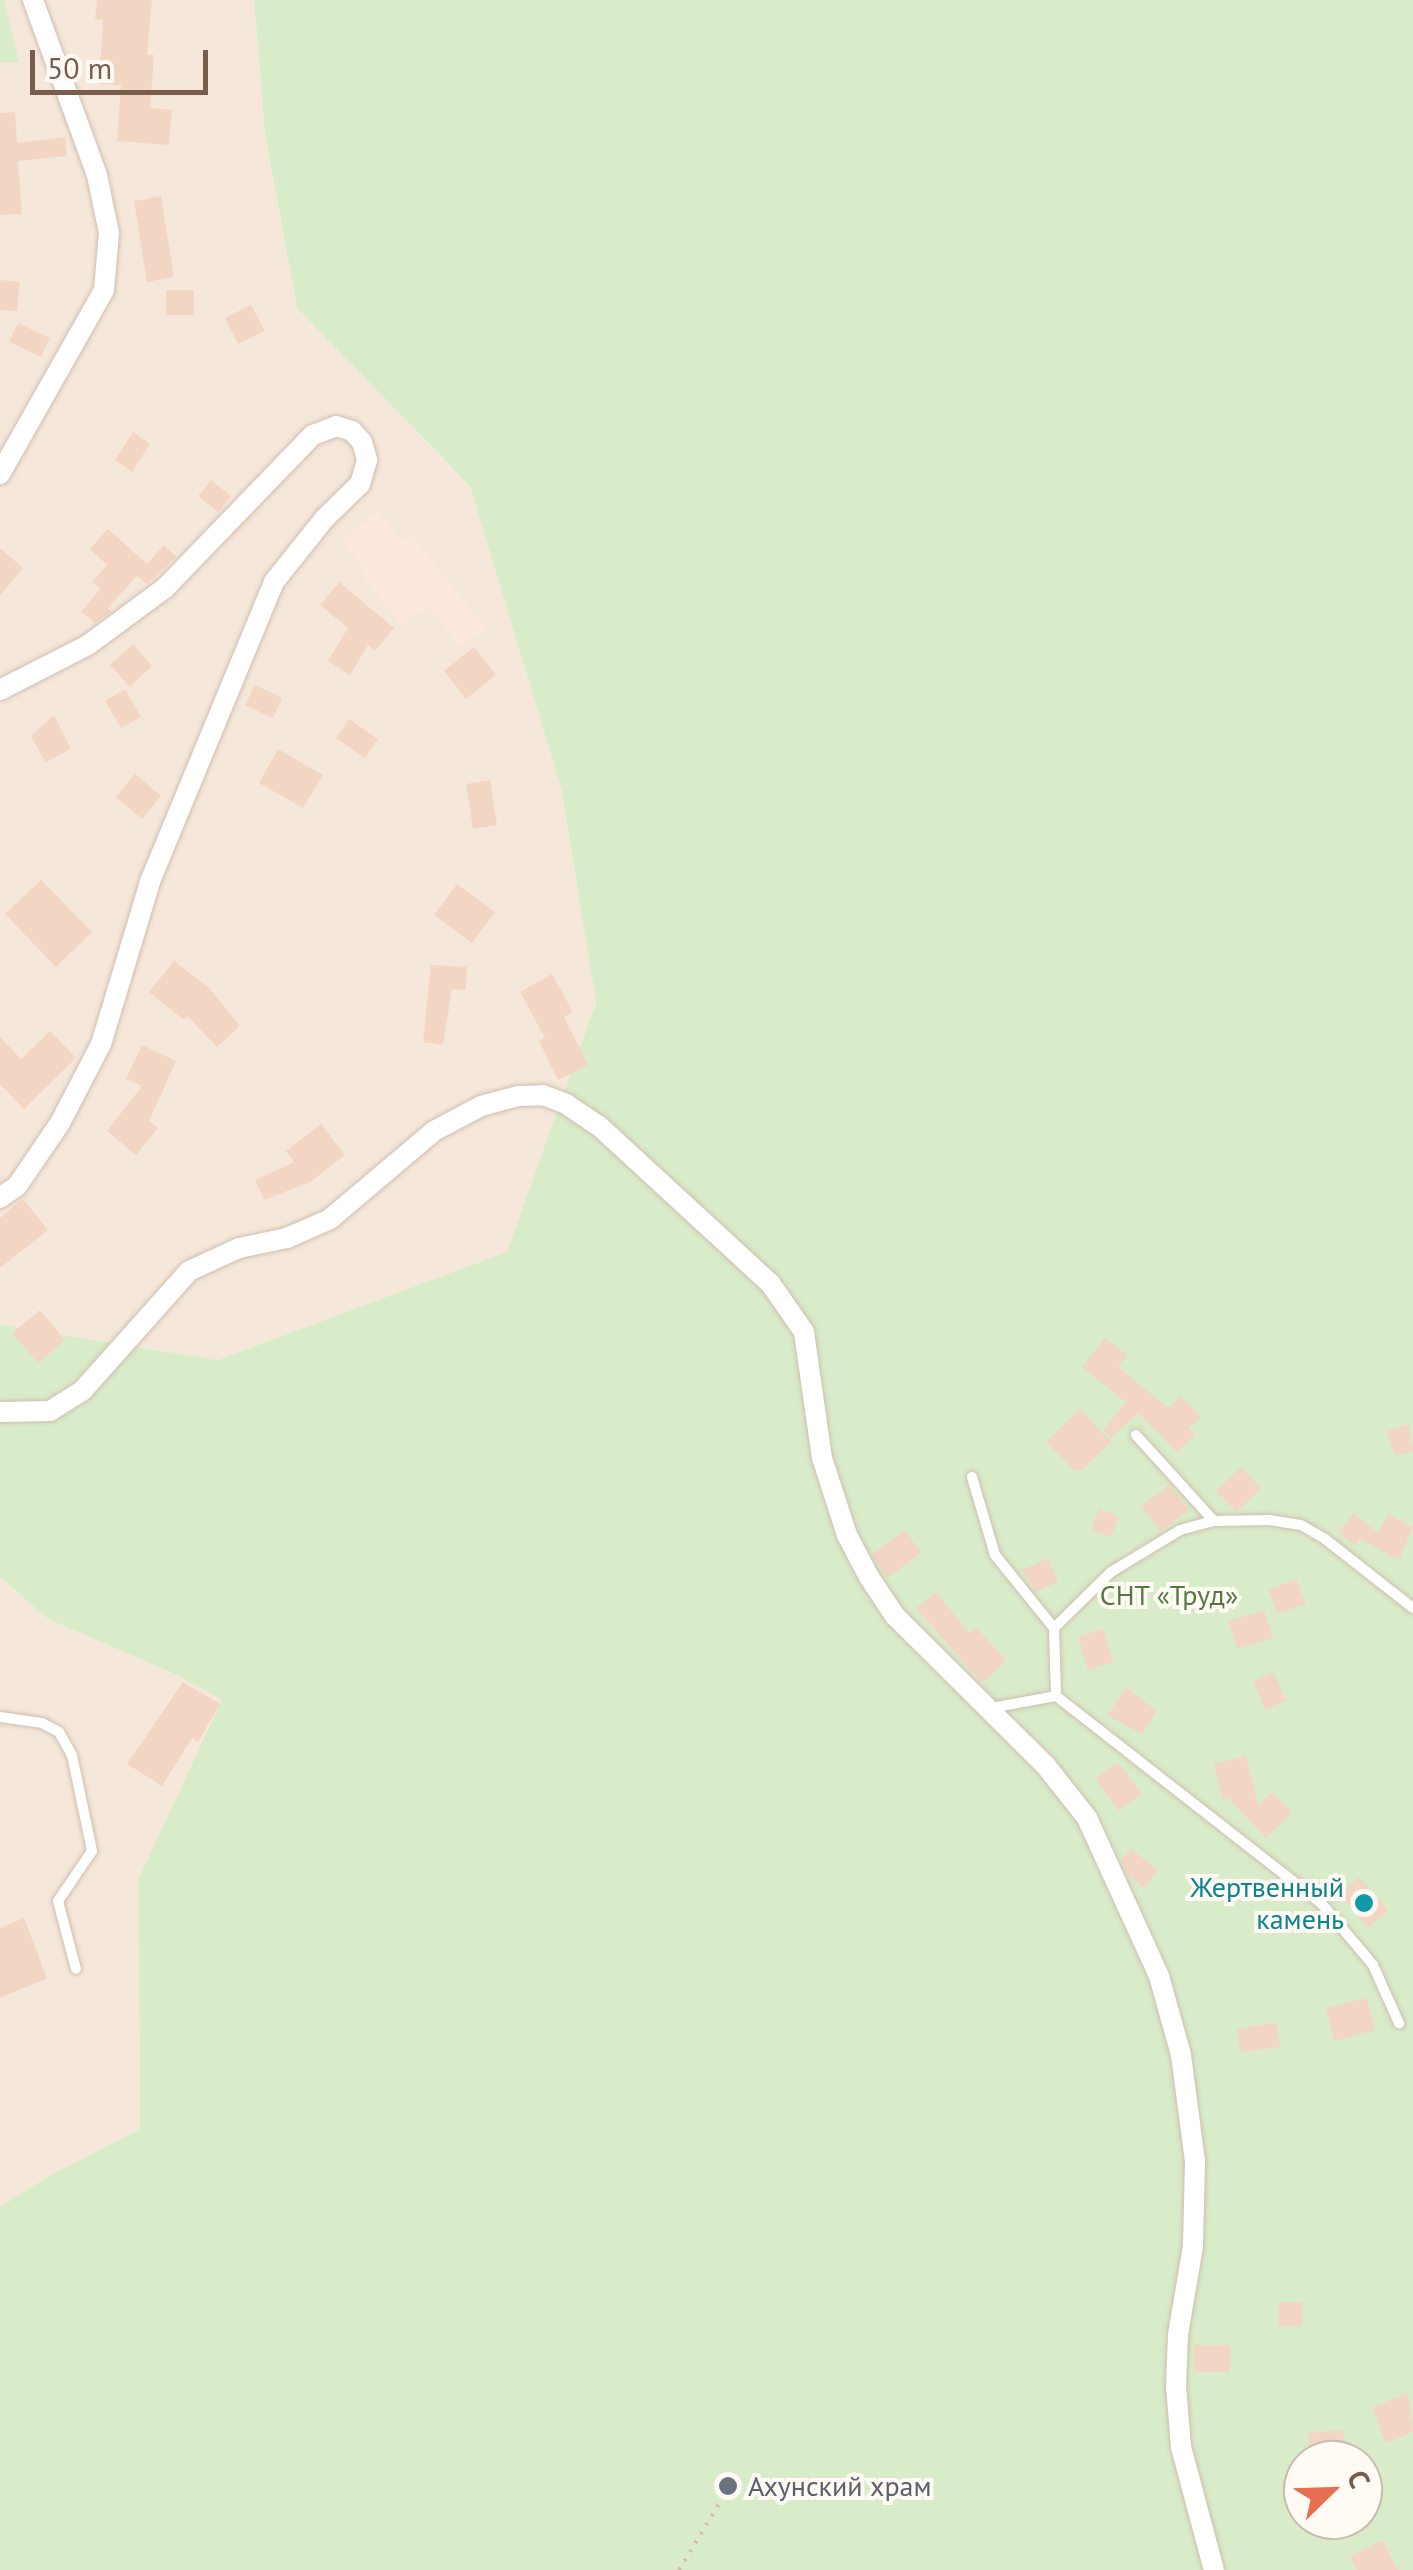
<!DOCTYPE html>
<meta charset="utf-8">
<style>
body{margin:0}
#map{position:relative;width:1413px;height:2570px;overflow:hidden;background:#fdf6ec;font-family:"PT Sans",sans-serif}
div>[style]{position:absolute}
.residential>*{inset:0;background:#f5e8da}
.commercial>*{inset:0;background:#fde8e0}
.green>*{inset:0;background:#d8ecc9}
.building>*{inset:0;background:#f3d5c3}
.path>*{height:4px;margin-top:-2px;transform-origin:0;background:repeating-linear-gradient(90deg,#d9b8a5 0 2.5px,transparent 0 10.5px)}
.roads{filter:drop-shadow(0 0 2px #d1beb0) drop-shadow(0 0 2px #d1beb0)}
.lane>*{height:10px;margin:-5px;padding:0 5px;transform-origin:5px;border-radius:5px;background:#fff}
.street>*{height:20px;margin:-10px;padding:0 10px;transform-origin:10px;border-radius:10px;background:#fff}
.dots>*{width:28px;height:28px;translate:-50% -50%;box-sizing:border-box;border:5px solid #fffaf3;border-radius:50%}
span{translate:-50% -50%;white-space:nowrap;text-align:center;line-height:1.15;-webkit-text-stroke:8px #fffaf3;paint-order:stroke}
.park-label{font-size:28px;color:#537a41}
.culture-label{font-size:28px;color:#0d838f}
.right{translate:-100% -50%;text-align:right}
.worship-label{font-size:28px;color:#5b616d}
.left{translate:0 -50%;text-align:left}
.north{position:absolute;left:1283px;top:2440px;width:100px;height:100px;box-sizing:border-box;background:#fffaf3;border:2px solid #cabbb1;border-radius:50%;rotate:67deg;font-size:28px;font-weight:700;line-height:40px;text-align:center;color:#7a5c4d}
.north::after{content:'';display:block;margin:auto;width:35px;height:45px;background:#e76f51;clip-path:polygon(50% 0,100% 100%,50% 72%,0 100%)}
.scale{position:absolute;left:30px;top:50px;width:178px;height:45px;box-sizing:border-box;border:5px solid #7a5c4d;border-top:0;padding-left:12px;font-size:30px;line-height:35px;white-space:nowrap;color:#7a5c4d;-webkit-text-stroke:8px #fffaf3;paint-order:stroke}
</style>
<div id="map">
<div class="residential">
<div style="clip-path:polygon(0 0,254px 0,265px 135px,297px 308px,470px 486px,561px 788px,596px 1001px,508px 1252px,218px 1360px,0 1325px)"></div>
<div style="clip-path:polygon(0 1577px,48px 1619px,177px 1675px,223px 1700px,138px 1880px,140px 2129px,47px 2177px,0 2207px)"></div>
</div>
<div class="commercial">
<div style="clip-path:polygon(378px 511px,402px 542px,411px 535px,486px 628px,461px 647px,427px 606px,402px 625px,362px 575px,366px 571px,342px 540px)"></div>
</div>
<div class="green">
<div style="clip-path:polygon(0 0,4px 0,19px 62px,0 63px)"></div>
<div style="clip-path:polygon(evenodd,254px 0,1413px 0,1413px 2570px,0 2570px,0 2207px,47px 2177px,140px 2129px,138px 1880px,222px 1700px,177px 1675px,48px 1619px,0 1577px,0 1325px,218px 1360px,507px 1252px,596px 1002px,561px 788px,470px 486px,297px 308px,265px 134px,254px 0,1303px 2460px,1363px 2460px,1363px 2520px,1303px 2520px,1303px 2460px)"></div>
</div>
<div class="building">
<div style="clip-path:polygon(97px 0,152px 0,147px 55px,154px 55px,150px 108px,172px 110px,169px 145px,117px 141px,121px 85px,99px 84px,103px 20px,95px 19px)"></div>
<div style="clip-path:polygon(15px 112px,17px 143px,65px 137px,67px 156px,18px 161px,22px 214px,0 215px,0 113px)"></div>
<div style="clip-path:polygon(161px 196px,174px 277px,147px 282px,134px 201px)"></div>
<div style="clip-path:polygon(0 280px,20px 282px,17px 311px,0 310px)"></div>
<div style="clip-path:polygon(166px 290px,194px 290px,194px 315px,166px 315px)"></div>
<div style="clip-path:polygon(251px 305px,265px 331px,238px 344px,225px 318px)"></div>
<div style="clip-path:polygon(18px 323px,50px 338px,41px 357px,9px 342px)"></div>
<div style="clip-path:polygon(133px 432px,150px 444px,132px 472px,115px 460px)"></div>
<div style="clip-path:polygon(211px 480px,231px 496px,218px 512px,198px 496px)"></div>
<div style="clip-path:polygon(108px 529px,147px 564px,164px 545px,176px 557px,147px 584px,137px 576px,108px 608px,111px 611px,95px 623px,81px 612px,100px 589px,92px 582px,107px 565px,90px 549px)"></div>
<div style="clip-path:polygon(0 548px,23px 568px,0 596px)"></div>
<div style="clip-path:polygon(339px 582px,394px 628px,375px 651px,368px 645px,350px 675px,328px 661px,348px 628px,320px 605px)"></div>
<div style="clip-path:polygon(133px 644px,152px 666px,130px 687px,110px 665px)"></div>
<div style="clip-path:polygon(474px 647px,496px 675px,466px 699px,444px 671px)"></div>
<div style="clip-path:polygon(255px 685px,282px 698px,273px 718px,245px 705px)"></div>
<div style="clip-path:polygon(125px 689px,141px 717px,121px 728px,105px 701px)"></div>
<div style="clip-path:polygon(54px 715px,71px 749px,45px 762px,31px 736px)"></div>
<div style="clip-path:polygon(349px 719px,378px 739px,365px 758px,336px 738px)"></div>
<div style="clip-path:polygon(278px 749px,323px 775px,303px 808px,259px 783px)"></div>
<div style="clip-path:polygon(135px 774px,161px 796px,142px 819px,116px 797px)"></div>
<div style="clip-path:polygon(490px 780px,497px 825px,473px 829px,466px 784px)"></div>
<div style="clip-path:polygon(41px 880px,92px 932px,56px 967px,5px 914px)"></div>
<div style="clip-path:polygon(457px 884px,495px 912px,472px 943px,434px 915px)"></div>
<div style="clip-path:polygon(174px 961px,209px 988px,240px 1026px,217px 1047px,187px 1016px,184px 1020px,149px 992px)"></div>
<div style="clip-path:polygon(431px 965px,467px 967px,466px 990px,452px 989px,443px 1045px,423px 1042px)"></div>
<div style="clip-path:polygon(552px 974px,573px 1012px,564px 1017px,588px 1065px,558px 1080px,539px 1041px,545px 1038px,520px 992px)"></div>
<div style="clip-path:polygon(50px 1031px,76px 1058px,24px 1109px,0 1084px,0 1037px,21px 1059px)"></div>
<div style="clip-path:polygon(142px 1045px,176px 1061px,149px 1121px,158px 1128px,136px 1155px,107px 1131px,142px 1086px,126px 1079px)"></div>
<div style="clip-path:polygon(321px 1124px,345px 1155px,310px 1182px,264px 1200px,255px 1180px,294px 1162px,286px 1151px)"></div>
<div style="clip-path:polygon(23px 1199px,48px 1230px,0 1268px,0 1218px)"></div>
<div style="clip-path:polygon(40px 1310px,65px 1340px,38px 1363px,12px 1333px)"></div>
<div style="clip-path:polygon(1105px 1338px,1127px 1355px,1118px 1367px,1168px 1408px,1181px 1396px,1201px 1417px,1188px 1428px,1195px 1435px,1177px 1452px,1138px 1413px,1111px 1438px,1103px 1430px,1126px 1402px,1082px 1367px)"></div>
<div style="clip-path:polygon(1080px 1409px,1111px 1442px,1082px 1470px,1074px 1470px,1046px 1442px)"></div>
<div style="clip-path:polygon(1408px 1424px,1413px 1451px,1395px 1456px,1387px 1431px)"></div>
<div style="clip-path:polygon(1241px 1467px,1261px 1488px,1237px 1512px,1216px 1491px)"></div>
<div style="clip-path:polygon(1169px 1485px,1189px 1510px,1161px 1531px,1141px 1506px)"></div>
<div style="clip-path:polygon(1099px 1509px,1119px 1517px,1111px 1537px,1091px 1529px)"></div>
<div style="clip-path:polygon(1354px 1513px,1378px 1533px,1388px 1514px,1413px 1527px,1399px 1560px,1360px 1539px,1355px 1546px,1338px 1532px)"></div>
<div style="clip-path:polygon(905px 1530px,921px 1553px,887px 1578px,872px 1554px)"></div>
<div style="clip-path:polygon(1048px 1558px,1058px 1582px,1036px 1592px,1022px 1570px)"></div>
<div style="clip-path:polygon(1296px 1579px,1306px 1604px,1278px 1614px,1268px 1590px)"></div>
<div style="clip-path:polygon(936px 1592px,969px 1633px,976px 1627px,1006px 1660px,982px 1683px,916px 1608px)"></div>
<div style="clip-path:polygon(1264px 1610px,1273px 1638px,1237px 1649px,1228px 1621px)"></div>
<div style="clip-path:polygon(1103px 1629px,1113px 1662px,1088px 1670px,1078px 1637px)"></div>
<div style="clip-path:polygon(1274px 1672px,1286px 1701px,1265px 1710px,1253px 1681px)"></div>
<div style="clip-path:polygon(183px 1682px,220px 1704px,198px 1742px,192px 1738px,162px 1786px,127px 1764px)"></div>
<div style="clip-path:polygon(1126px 1687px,1157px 1711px,1142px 1734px,1107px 1716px)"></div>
<div style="clip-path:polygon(1246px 1756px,1258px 1806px,1272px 1792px,1292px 1813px,1266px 1838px,1228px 1798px,1222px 1799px,1214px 1764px)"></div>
<div style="clip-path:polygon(1118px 1762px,1142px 1794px,1119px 1811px,1095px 1778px)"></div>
<div style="clip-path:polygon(1131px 1849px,1158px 1870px,1144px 1888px,1129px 1876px,1121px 1860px)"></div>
<div style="clip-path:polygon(1359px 1877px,1388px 1910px,1368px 1928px,1339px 1895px)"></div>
<div style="clip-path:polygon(24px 1918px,47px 1978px,0 1998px,0 1928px)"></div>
<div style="clip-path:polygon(1367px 1998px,1375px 2030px,1334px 2041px,1326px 2008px)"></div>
<div style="clip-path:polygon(1276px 2023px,1280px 2047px,1240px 2052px,1237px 2029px)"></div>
<div style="clip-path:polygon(1279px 2302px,1302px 2302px,1302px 2327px,1279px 2327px)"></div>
<div style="clip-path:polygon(1194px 2345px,1231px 2345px,1230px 2372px,1194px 2372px)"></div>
<div style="clip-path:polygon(1408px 2393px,1413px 2432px,1386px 2443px,1372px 2408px)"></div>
<div style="clip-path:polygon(1343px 2430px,1346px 2460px,1311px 2460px,1308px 2433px)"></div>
<div style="clip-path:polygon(1383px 2540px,1398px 2570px,1357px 2570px,1350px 2556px)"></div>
</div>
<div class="path">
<div style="left:679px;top:2570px;width:95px;rotate:-58.8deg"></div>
</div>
<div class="roads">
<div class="lane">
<div style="left:1136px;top:1435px;width:116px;rotate:47.8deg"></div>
<div style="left:972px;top:1477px;width:81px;rotate:73.6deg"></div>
<div style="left:995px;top:1555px;width:94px;rotate:51.1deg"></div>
<div style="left:1054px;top:1628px;width:68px;rotate:88.3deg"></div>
<div style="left:1056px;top:1696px;width:336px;rotate:38deg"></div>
<div style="left:1321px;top:1903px;width:81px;rotate:50deg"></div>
<div style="left:1373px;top:1965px;width:64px;rotate:65.9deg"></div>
<div style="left:1054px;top:1628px;width:80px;rotate:-44.5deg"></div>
<div style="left:1111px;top:1572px;width:81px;rotate:-31.3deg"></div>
<div style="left:1180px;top:1530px;width:35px;rotate:-15deg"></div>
<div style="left:1214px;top:1521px;width:55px;rotate:-1deg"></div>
<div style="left:1269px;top:1520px;width:32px;rotate:9deg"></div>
<div style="left:1301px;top:1525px;width:28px;rotate:30deg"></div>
<div style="left:1325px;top:1539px;width:112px;rotate:38.1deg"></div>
<div style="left:991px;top:1708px;width:66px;rotate:-10.5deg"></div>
<div style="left:0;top:1717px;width:42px;rotate:8.1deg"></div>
<div style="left:42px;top:1723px;width:19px;rotate:28deg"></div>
<div style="left:59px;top:1732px;width:26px;rotate:61deg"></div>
<div style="left:72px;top:1755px;width:98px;rotate:78.2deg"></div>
<div style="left:92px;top:1851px;width:60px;rotate:124.2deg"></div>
<div style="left:58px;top:1901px;width:70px;rotate:75.2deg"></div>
</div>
<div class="street">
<div style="left:0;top:474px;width:211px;rotate:-60.5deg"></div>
<div style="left:104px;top:290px;width:57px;rotate:-85deg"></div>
<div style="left:109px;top:233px;width:59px;rotate:-101.7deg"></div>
<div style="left:97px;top:175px;width:186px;rotate:-110.1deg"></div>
<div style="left:0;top:690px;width:99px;rotate:-27.1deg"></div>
<div style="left:88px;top:645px;width:96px;rotate:-36.5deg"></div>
<div style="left:165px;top:588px;width:213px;rotate:-46deg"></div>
<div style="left:313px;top:435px;width:25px;rotate:-21deg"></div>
<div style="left:336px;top:426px;width:17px;rotate:17deg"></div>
<div style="left:352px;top:431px;width:15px;rotate:48deg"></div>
<div style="left:362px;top:442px;width:19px;rotate:74deg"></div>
<div style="left:367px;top:460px;width:25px;rotate:106deg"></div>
<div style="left:360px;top:484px;width:49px;rotate:135.8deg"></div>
<div style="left:325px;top:518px;width:82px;rotate:128.6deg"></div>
<div style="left:274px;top:582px;width:325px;rotate:112.5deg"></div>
<div style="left:150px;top:882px;width:169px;rotate:106.8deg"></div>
<div style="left:101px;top:1044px;width:89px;rotate:117.4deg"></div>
<div style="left:60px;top:1123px;width:76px;rotate:124.3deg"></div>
<div style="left:17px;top:1186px;width:21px;rotate:145deg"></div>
<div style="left:0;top:1412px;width:50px;rotate:-1.1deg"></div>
<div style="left:50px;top:1411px;width:39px;rotate:-32deg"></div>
<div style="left:83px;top:1390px;width:159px;rotate:-48.3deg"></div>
<div style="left:189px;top:1271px;width:55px;rotate:-24.7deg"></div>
<div style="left:239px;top:1248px;width:49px;rotate:-11.8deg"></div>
<div style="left:287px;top:1238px;width:47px;rotate:-23.8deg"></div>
<div style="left:330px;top:1219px;width:136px;rotate:-40.2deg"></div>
<div style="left:434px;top:1131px;width:53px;rotate:-28deg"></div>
<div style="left:481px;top:1106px;width:39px;rotate:-15deg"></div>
<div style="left:519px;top:1096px;width:24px;rotate:-2deg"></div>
<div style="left:543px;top:1095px;width:25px;rotate:21deg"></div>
<div style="left:566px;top:1104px;width:40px;rotate:34deg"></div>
<div style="left:599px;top:1126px;width:232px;rotate:42.6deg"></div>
<div style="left:770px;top:1283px;width:60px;rotate:55.2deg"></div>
<div style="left:804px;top:1332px;width:127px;rotate:81.9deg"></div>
<div style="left:822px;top:1458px;width:81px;rotate:72deg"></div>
<div style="left:847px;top:1535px;width:47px;rotate:62.4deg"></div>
<div style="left:869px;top:1577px;width:47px;rotate:56.3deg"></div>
<div style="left:895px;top:1616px;width:213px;rotate:44.8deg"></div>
<div style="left:1046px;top:1766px;width:66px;rotate:51.7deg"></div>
<div style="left:1087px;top:1818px;width:174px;rotate:65.5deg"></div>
<div style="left:1159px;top:1976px;width:82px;rotate:74.4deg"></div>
<div style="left:1181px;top:2055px;width:108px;rotate:82.5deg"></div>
<div style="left:1195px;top:2162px;width:84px;rotate:91.4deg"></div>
<div style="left:1193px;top:2246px;width:90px;rotate:99.6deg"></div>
<div style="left:1178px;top:2335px;width:51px;rotate:92.2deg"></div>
<div style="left:1176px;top:2386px;width:61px;rotate:85.3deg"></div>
<div style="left:1181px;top:2447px;width:127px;rotate:75deg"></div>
</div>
</div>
<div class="dots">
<div style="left:1364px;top:1903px;background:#0f9aa8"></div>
<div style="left:728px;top:2486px;background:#6b7280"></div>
</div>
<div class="park-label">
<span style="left:1169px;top:1595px">СНТ «Труд»</span>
</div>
<div class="culture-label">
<span class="right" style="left:1344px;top:1903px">Жертвенный<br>камень</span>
</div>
<div class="worship-label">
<span class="left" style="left:748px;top:2486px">Ахунский храм</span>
</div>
<div class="north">С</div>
<div class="scale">50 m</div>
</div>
